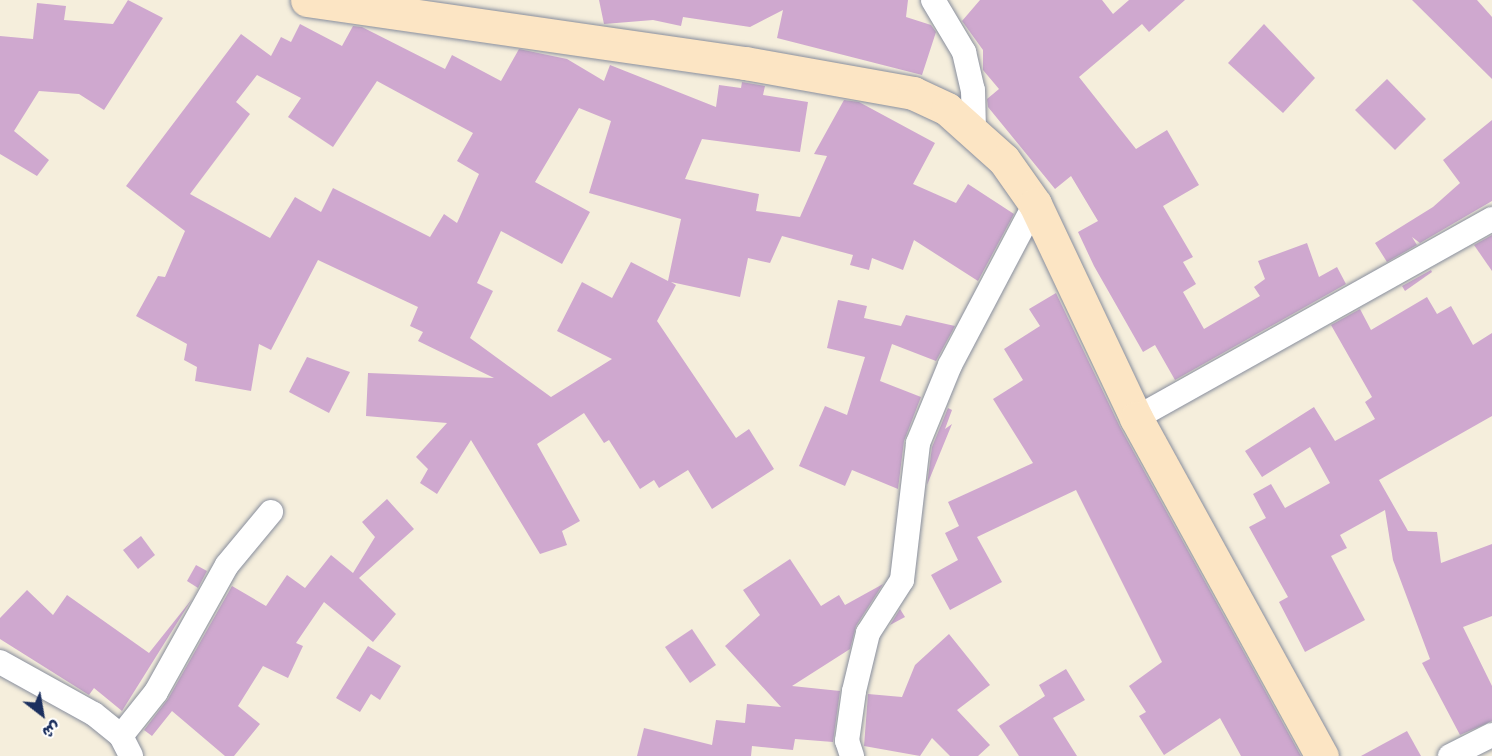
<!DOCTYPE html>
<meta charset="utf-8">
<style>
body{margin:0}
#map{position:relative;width:1492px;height:756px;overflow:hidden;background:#f5eedc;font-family:"Shantell Sans","Playpen Sans Arabic",sans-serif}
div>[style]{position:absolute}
.building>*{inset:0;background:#cfa8cf}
.roads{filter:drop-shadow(0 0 2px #888e9d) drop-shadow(0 0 2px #888e9d)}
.street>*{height:24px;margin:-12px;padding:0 12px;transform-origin:12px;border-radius:12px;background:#fff}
.secondary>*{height:33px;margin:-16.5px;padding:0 16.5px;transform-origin:16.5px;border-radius:16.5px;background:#fce5c4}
span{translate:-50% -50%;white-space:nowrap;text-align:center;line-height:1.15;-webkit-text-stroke:4.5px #fff;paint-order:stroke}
.north{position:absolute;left:12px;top:684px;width:60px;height:60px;-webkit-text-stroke:4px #fff;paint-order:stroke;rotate:149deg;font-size:16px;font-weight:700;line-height:24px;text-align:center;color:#1b2f5e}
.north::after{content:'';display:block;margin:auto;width:21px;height:27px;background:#1b2f5e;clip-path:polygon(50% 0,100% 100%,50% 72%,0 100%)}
</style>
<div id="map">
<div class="building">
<div style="clip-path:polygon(128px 0,163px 18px,104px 110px,79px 94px,39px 91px,14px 131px,49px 160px,37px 176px,0 154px,0 36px,33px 39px,37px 3px,66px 6px,64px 20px,113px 24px)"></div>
<div style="clip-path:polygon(599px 0,908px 0,906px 17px,931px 25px,936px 32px,922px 75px,777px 38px,783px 10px,750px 27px,683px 17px,681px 26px,653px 20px,604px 24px)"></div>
<div style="clip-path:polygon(980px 0,1102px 0,1113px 14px,1129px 0,1185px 0,1149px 32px,1142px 24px,1079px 77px,1136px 149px,1167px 130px,1199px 185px,1163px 206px,1193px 257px,1183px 262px,1196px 284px,1183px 292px,1204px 329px,1260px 296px,1254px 287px,1265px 279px,1258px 261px,1307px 243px,1319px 277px,1337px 267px,1346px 284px,1175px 380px,1155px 345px,1143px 352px,1094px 266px,1078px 232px,1098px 221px,1071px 176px,1055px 189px,988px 107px,987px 99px,999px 89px,983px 70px,983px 50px,962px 21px)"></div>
<div style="clip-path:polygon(1412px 0,1477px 0,1492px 17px,1492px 79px)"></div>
<div style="clip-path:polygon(evenodd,300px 24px,342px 46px,353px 26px,362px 27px,445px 69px,452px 55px,501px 81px,519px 49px,567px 59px,604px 81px,610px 65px,716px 107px,719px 85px,741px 88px,742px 82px,765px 86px,763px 95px,808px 102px,800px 152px,702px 139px,685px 179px,759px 194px,756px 211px,800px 217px,827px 156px,814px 154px,844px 100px,859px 102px,935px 143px,913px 184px,956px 203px,968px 184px,1014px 214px,978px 281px,914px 240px,903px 270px,872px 258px,869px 270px,850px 265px,853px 255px,782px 236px,770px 263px,748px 258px,740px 297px,671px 282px,676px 285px,657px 321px,736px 438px,749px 429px,774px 469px,712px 509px,688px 470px,659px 488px,654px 480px,640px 489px,609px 440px,604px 443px,584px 413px,537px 444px,580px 521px,562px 531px,567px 545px,540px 554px,471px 440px,437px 494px,420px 483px,428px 469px,416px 457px,447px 423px,366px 416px,368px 373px,494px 378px,418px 341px,423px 332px,410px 326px,418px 307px,318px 260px,271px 350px,259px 344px,251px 391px,195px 381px,197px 367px,184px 360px,187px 344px,136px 316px,158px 276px,165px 277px,185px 231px,126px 186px,241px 34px,271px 56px,281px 37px,291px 42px,300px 24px,257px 75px,301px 98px,288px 117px,333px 147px,377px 81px,473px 133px,457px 161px,479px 174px,457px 223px,444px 214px,430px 237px,333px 188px,321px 212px,295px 197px,270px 238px,190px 194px,250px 114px,236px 102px,257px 75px,300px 24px,579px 108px,611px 121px,589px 193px,681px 219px,668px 281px,631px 262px,612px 298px,582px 282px,557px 331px,612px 359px,551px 397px,470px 338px,493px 291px,477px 283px,501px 231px,562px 264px,590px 212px,535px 182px,579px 108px)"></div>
<div style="clip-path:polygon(1264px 24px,1315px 78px,1283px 113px,1228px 63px)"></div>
<div style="clip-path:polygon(1387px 79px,1426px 119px,1395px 150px,1355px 110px)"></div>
<div style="clip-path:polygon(1492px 120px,1492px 201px,1420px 243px,1412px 237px,1417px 245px,1387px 262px,1375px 243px,1433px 207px,1460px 183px,1443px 160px)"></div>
<div style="clip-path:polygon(1492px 235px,1492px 271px,1474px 245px)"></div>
<div style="clip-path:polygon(1431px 270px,1432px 272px,1405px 291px,1402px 286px)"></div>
<div style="clip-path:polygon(1056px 293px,1120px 427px,1301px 756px,1241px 756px,1220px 718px,1164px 755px,1139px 716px,1146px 712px,1129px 686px,1162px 662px,1076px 490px,977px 537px,1002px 582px,950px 610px,931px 575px,958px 560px,945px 533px,959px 526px,948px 502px,1033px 463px,993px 399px,1023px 380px,1004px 349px,1040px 326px,1029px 309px)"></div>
<div style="clip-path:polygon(1427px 297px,1437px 314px,1451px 306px,1473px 345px,1492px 333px,1492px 416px,1379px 480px,1408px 531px,1437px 532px,1441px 563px,1492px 544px,1492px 616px,1463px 627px,1492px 686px,1492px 721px,1460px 735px,1422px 663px,1430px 659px,1393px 560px,1385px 510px,1340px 535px,1347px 548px,1331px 556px,1365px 620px,1305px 652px,1279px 602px,1288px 597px,1249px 527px,1266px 518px,1253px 494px,1271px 484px,1285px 508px,1330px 483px,1310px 447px,1262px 477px,1245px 451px,1314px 407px,1335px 441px,1375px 419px,1365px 402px,1372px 397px,1331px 325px,1360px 309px,1371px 330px)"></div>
<div style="clip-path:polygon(838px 300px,867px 306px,864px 318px,901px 326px,906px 315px,955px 326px,936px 361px,892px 344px,880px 381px,921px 397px,904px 441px,898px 489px,852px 470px,845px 486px,799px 466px,825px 406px,847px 415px,865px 357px,827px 348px)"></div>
<div style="clip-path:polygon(307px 357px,350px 372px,329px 413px,289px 392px)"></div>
<div style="clip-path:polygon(948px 408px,952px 410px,945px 429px,952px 424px,927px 485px,932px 447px)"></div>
<div style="clip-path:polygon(387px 499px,414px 529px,359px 578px,396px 614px,373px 642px,324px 602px,296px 643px,303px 646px,288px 678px,263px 666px,238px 706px,260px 724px,234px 756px,225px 756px,172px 711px,152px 736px,144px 730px,168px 699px,232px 586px,266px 606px,287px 575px,305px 588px,331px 555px,353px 573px,375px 537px,362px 522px)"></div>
<div style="clip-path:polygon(141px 536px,155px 555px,138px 569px,123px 550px)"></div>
<div style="clip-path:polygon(790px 559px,821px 606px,839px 595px,845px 605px,883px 584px,856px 626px,850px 649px,792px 686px,840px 691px,833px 742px,795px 739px,793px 750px,752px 746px,751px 756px,637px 756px,644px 728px,712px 745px,716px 720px,745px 723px,747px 704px,781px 707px,725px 646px,760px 615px,743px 590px)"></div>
<div style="clip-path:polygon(196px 565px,207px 571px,198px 588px,187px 581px)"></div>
<div style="clip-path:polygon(27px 590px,53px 615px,67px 595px,149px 653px,192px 599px,122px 711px,94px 688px,89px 695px,0 639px,0 618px)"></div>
<div style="clip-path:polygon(900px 609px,905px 617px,890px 625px)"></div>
<div style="clip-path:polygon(692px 629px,716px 665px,690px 683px,665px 647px)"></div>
<div style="clip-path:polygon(949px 634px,990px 685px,957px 710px,990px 745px,978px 756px,950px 756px,932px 738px,920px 756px,864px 746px,868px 694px,902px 697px,915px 665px)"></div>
<div style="clip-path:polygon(368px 646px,401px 666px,380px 700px,371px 694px,360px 712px,336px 698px)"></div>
<div style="clip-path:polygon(1066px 669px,1085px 700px,1053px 718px,1077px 756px,1019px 756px,999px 726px,1045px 696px,1039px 685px)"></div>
<div style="clip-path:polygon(1407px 731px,1421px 756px,1361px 756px)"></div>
</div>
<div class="roads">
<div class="street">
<div style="left:933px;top:0;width:61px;rotate:59.2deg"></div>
<div style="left:964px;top:52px;width:39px;rotate:77deg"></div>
<div style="left:973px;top:90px;width:41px;rotate:88.6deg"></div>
<div style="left:1136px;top:418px;width:408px;rotate:-29.2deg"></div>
<div style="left:0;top:662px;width:107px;rotate:29deg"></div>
<div style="left:94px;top:714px;width:35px;rotate:39deg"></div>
<div style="left:121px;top:736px;width:22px;rotate:63deg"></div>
<div style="left:121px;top:736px;width:56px;rotate:-51.5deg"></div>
<div style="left:156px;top:692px;width:145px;rotate:-60.8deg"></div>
<div style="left:227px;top:565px;width:69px;rotate:-50.3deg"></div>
<div style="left:852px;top:756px;width:16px;rotate:-108deg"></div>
<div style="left:847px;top:741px;width:50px;rotate:-82deg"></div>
<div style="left:854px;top:691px;width:60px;rotate:-76.4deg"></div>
<div style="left:868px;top:633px;width:63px;rotate:-57.3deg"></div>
<div style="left:902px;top:580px;width:138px;rotate:-83.3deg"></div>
<div style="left:918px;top:443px;width:84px;rotate:-67.7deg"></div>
<div style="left:950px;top:365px;width:182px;rotate:-62.2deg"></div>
<div style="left:1450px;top:756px;width:47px;rotate:-26.6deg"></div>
</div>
<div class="secondary">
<div style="left:307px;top:0;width:443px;rotate:8.2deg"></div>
<div style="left:745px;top:63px;width:171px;rotate:10.1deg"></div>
<div style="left:913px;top:93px;width:38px;rotate:25deg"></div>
<div style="left:947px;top:109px;width:76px;rotate:41.8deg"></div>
<div style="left:1004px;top:160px;width:54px;rotate:54.8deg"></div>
<div style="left:1035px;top:204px;width:237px;rotate:64.7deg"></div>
<div style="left:1136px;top:418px;width:386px;rotate:61.2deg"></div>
</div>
</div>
<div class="north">ش</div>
</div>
